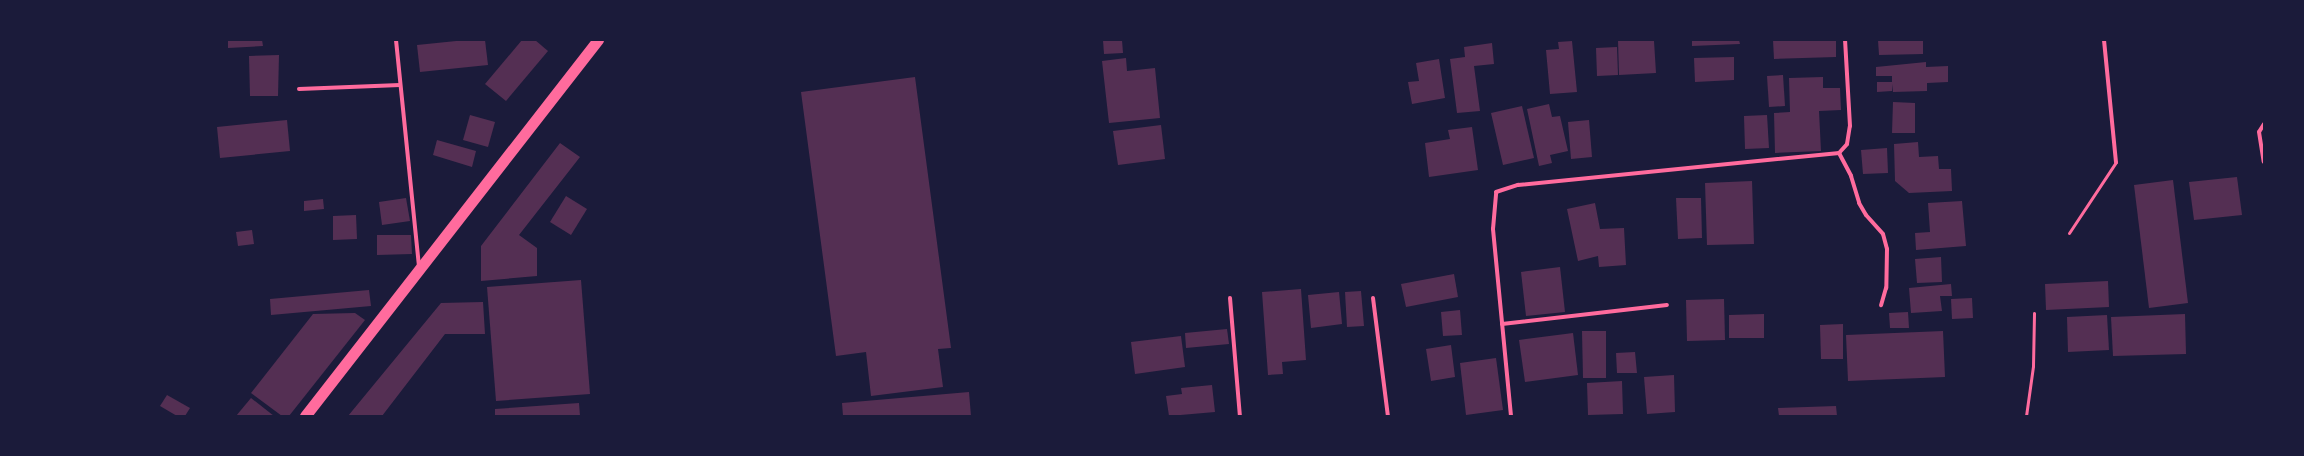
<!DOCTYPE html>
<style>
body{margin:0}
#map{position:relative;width:2304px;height:456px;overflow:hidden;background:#1b1b3a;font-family:Barlow,sans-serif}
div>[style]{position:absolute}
.building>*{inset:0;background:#542f53}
.service>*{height:3px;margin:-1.5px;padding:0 1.5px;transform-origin:1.5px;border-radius:1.5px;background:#ff6b9d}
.minor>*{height:4px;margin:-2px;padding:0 2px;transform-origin:2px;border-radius:2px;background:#ff6b9d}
.trunk>*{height:11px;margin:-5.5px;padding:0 5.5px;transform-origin:5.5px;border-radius:5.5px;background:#ff6b9d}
span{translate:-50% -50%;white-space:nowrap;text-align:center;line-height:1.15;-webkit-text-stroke:4px #1b1b3a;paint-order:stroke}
.frame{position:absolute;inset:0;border:41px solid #1b1b3a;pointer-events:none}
</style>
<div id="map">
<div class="building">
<div style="clip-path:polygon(228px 40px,262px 40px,263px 46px,228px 48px)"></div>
<div style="clip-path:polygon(466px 40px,485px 40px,488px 65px,420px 72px,417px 45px)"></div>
<div style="clip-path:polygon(522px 40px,535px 40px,548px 51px,506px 101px,485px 84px)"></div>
<div style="clip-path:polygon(1103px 40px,1122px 40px,1123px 53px,1104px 54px)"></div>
<div style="clip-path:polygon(1618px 40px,1654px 41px,1656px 73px,1619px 75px)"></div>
<div style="clip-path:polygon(1692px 40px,1739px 40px,1740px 44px,1692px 46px)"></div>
<div style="clip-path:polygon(1773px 40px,1836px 40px,1836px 57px,1774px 59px)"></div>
<div style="clip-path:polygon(1878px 40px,1923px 40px,1923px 54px,1879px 55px)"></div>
<div style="clip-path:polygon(1572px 41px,1577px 92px,1550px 94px,1546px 50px,1559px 49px,1558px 42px)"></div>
<div style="clip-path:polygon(1492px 43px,1494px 64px,1474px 66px,1480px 111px,1457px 113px,1450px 59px,1465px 57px,1464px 47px)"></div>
<div style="clip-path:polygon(1617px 47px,1618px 75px,1597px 76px,1596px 48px)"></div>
<div style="clip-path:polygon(279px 55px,278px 96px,250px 96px,249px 56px)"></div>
<div style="clip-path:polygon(1734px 57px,1734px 80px,1695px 82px,1694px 58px)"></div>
<div style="clip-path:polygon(1126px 58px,1127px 71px,1155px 68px,1160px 118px,1109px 123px,1102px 61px)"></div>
<div style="clip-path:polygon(1439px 59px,1445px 98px,1412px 104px,1408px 82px,1419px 81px,1416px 63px)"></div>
<div style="clip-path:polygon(1926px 62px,1926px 67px,1948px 66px,1948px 82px,1927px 83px,1927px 91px,1893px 92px,1892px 84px,1892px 91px,1877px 92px,1877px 82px,1892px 82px,1892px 76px,1876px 76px,1876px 67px)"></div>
<div style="clip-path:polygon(1783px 75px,1785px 106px,1769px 107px,1767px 76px)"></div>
<div style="clip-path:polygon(915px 77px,951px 348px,938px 349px,943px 387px,871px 396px,866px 352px,836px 356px,801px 92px)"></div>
<div style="clip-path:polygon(1823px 77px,1823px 88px,1840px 88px,1841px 110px,1819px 111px,1821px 151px,1775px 153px,1774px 113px,1790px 112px,1789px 78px)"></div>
<div style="clip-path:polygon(1893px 102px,1915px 103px,1915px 133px,1892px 133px)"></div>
<div style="clip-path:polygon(1549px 104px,1552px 117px,1560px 116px,1568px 151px,1550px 155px,1552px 163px,1539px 166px,1527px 109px)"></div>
<div style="clip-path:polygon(1522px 106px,1534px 158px,1503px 165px,1491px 113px)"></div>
<div style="clip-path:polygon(470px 115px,495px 122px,488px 147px,463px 140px)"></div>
<div style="clip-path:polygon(1767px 115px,1769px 148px,1745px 149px,1744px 116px)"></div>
<div style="clip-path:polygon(287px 120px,290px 151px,220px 158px,217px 127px)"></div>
<div style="clip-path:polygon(1589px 120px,1592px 157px,1571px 159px,1568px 122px)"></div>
<div style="clip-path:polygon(1161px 125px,1165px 159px,1118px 165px,1113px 131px)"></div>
<div style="clip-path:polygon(1472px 127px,1478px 170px,1429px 177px,1425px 143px,1450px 139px,1448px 130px)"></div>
<div style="clip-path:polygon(437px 140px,476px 151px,472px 167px,433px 155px)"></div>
<div style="clip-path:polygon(1918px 142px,1919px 157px,1938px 156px,1939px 169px,1951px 169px,1952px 191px,1909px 193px,1895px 181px,1894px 144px)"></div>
<div style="clip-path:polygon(560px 143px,580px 157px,519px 235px,537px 248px,537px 276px,481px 281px,481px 246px)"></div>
<div style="clip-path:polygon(1887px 148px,1888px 173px,1863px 174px,1861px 150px)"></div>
<div style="clip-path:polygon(2237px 177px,2242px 215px,2194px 220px,2189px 182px)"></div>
<div style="clip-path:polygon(2173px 180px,2188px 303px,2149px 308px,2134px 185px)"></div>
<div style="clip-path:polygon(1752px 181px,1754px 244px,1707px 245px,1705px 183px)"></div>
<div style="clip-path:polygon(566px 196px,587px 209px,571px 235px,550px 222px)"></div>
<div style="clip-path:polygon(406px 198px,410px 221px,382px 225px,379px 202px)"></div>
<div style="clip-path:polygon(1676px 198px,1701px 198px,1702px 238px,1678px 239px)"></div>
<div style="clip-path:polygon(323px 199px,324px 209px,304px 211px,304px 201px)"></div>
<div style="clip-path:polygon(1962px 201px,1966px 246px,1916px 250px,1915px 233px,1930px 232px,1928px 203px)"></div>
<div style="clip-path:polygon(1595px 203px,1600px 229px,1624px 228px,1626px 265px,1599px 267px,1598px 256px,1578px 261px,1567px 209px)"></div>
<div style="clip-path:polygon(356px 215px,357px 239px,333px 240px,333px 216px)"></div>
<div style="clip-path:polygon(252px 230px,254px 244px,238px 246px,236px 232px)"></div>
<div style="clip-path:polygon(377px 235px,411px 235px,412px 254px,377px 255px)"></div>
<div style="clip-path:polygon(1941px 257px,1942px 282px,1917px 283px,1915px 259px)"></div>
<div style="clip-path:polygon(1560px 267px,1565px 312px,1526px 316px,1521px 272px)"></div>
<div style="clip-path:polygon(1454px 274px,1458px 297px,1406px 307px,1401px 284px)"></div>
<div style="clip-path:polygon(581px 280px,590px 394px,496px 401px,487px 287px)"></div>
<div style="clip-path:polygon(2108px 281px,2109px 307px,2046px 310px,2045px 284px)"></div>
<div style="clip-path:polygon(1951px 284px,1952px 296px,1940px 296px,1942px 311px,1911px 313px,1909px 288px)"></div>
<div style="clip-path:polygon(1301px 289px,1306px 360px,1282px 362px,1283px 374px,1268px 375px,1262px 292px)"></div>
<div style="clip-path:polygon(369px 290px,371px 306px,271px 315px,270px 299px)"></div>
<div style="clip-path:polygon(1361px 291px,1364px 326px,1347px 327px,1345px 292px)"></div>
<div style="clip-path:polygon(1339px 292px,1342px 324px,1311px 328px,1308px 295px)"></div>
<div style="clip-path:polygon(1972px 298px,1973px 318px,1952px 319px,1951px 299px)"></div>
<div style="clip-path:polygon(1724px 299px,1725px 340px,1687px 341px,1686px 300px)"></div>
<div style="clip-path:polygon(483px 302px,485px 334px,445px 334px,382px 416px,348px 416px,441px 303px)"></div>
<div style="clip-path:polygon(1460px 310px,1462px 335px,1443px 336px,1441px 312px)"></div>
<div style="clip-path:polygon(1908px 312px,1909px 328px,1890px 328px,1889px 313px)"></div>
<div style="clip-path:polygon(355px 313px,365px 320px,289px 416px,282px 416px,251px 393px,313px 314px)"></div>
<div style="clip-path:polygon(1764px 314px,1764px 338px,1729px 338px,1729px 315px)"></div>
<div style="clip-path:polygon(2185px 314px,2186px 354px,2113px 356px,2111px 317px)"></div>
<div style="clip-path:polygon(2107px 315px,2109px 350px,2068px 352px,2067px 317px)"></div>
<div style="clip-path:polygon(1843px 324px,1843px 359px,1821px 359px,1820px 325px)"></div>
<div style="clip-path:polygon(1227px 329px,1229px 344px,1186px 348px,1185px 333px)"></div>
<div style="clip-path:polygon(1582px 331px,1606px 331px,1606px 378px,1583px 378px)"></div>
<div style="clip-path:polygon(1943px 331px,1945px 377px,1848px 381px,1846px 335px)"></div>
<div style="clip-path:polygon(1573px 333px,1578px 375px,1525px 382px,1519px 340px)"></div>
<div style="clip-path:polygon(1181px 336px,1185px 367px,1135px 374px,1131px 342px)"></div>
<div style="clip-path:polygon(1451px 345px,1455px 377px,1431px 381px,1426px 349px)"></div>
<div style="clip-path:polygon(1635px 352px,1637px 373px,1617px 373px,1616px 353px)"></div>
<div style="clip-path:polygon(1496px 358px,1503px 410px,1466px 415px,1460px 363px)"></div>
<div style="clip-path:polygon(1674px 375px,1675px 412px,1647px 414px,1644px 377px)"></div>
<div style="clip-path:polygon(1622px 381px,1623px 414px,1588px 415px,1587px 383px)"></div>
<div style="clip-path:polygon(1212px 385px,1215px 412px,1169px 416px,1166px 396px,1182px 394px,1181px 388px)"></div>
<div style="clip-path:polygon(969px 392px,971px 416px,843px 416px,842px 403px)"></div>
<div style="clip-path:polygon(167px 395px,190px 408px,185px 416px,177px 416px,160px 406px)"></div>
<div style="clip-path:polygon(251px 398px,274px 416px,236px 416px)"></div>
<div style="clip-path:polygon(579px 403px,580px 416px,495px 416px,495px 409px)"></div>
<div style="clip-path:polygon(1836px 406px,1837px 416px,1779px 416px,1778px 408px)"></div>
</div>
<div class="service">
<div style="left:2069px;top:233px;width:85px;rotate:-56.5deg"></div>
<div style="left:2026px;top:416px;width:50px;rotate:-82deg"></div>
<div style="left:2033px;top:366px;width:53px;rotate:-88.9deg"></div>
</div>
<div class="minor">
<div style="left:396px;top:40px;width:227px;rotate:84.2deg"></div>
<div style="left:2104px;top:40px;width:123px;rotate:84.4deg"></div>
<div style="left:299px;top:89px;width:101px;rotate:-2.3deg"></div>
<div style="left:2264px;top:124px;width:9px;rotate:122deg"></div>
<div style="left:2259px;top:132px;width:30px;rotate:81deg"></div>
<div style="left:1839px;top:153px;width:26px;rotate:62deg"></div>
<div style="left:1851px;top:176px;width:28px;rotate:73deg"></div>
<div style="left:1859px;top:203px;width:14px;rotate:60deg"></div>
<div style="left:1866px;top:215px;width:25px;rotate:48deg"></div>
<div style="left:1883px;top:234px;width:16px;rotate:75deg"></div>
<div style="left:1887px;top:249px;width:39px;rotate:91deg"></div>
<div style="left:1886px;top:288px;width:18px;rotate:106deg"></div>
<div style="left:1230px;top:298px;width:118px;rotate:85.2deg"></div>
<div style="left:1373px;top:298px;width:119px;rotate:82.8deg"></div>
<div style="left:1502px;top:324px;width:166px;rotate:-6.6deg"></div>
<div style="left:1511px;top:416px;width:188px;rotate:-95.5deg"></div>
<div style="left:1493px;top:229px;width:37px;rotate:-85deg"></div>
<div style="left:1496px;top:192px;width:23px;rotate:-18deg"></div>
<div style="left:1518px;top:185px;width:323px;rotate:-5.7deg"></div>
<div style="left:1839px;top:153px;width:12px;rotate:-48deg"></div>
<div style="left:1847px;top:144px;width:18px;rotate:-81deg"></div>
<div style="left:1850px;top:126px;width:86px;rotate:-93.3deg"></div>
</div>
<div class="trunk">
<div style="left:305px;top:416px;width:477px;rotate:-52.1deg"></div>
</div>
<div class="frame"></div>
</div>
